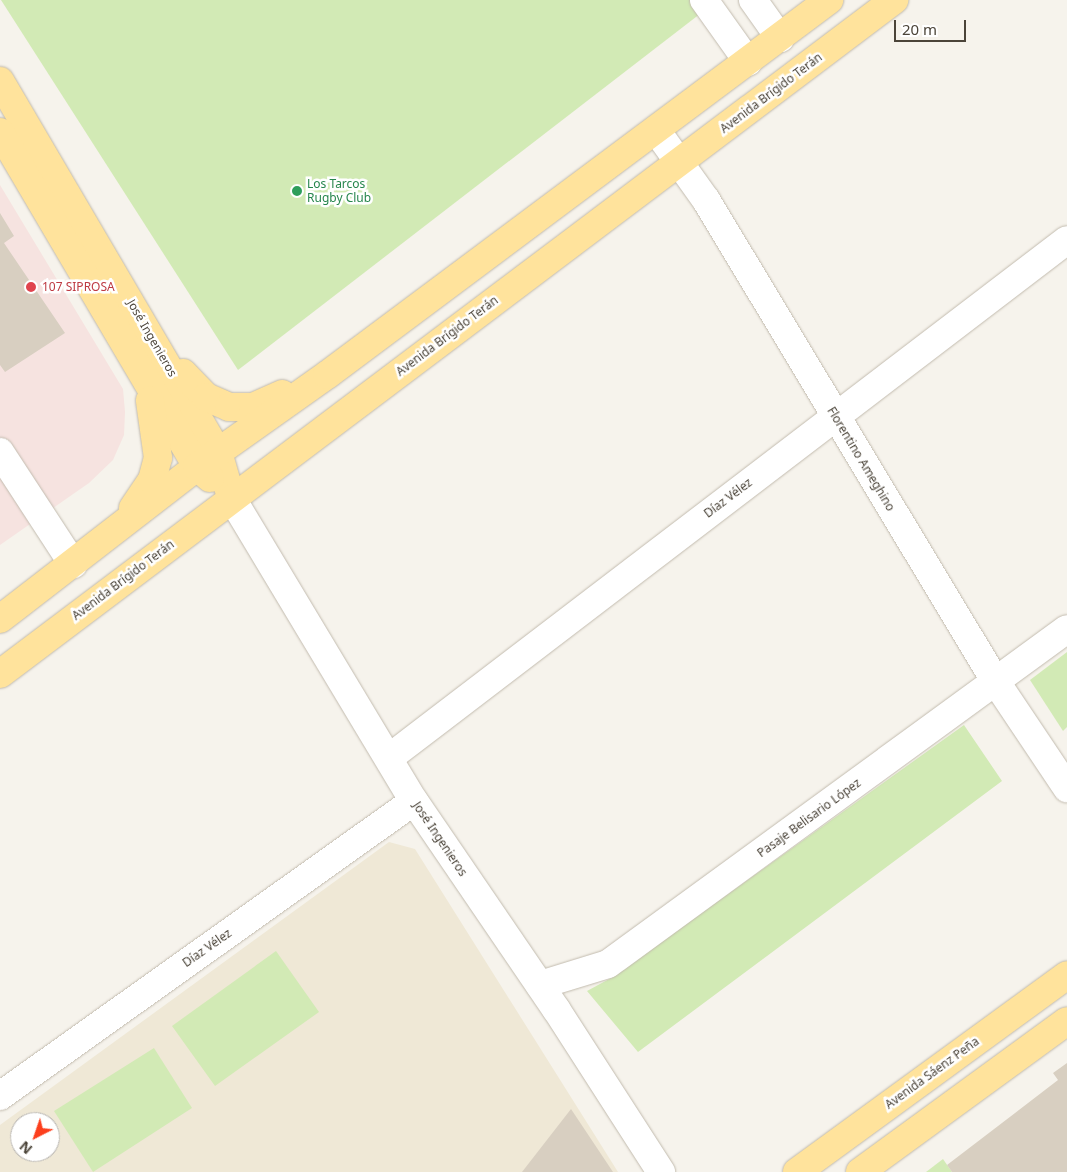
<!DOCTYPE html>
<meta charset="utf-8">
<style>
body{margin:0}
#map{position:relative;width:1067px;height:1172px;overflow:hidden;background:#f6f3ec;font-family:"Noto Sans",sans-serif}
div>[style]{position:absolute}
.education>*{inset:0;background:#efe8d6}
.medical>*{inset:0;background:#f6e3e0}
.green>*{inset:0;background:#d2eab5}
.building>*{inset:0;background:#d8cfc1}
.roads{filter:drop-shadow(0 0 1px #c2bbae) drop-shadow(0 0 1px #c2bbae)}
.minor>*{height:28px;margin:-14px;padding:0 14px;transform-origin:14px;border-radius:14px;background:#fff}
.major>*{height:28px;margin:-14px;padding:0 14px;transform-origin:14px;border-radius:14px;background:#ffe39c}
.dots>*{width:14px;height:14px;translate:-50% -50%;box-sizing:border-box;border:2px solid #fff;border-radius:50%}
span{translate:-50% -50%;white-space:nowrap;text-align:center;line-height:1.15;-webkit-text-stroke:5px #fff;paint-order:stroke}
.street-label{font-size:12px;color:#4b4439}
.leisure-label{font-size:12px;color:#27864d}
.left{translate:0 -50%;text-align:left}
.health-label{font-size:12px;color:#be3a42}
.north{position:absolute;left:10px;top:1112px;width:50px;height:50px;box-sizing:border-box;background:#fff;border:1px solid #b7b4b0;border-radius:50%;rotate:221deg;font-size:14px;font-weight:700;line-height:20px;text-align:center;color:#4b4439}
.north::after{content:'';display:block;margin:auto;width:18px;height:22px;background:#fc3f1d;clip-path:polygon(50% 0,100% 100%,50% 72%,0 100%)}
.scale{position:absolute;left:894px;top:20px;width:72px;height:22px;box-sizing:border-box;border:2px solid #4b4439;border-top:0;padding-left:6px;font-size:15px;line-height:18px;white-space:nowrap;color:#4b4439;-webkit-text-stroke:4px #fff;paint-order:stroke}
</style>
<div id="map">
<div class="education">
<div style="clip-path:polygon(evenodd,389px 842px,415px 849px,618px 1172px,0 1172px,0 1125px,389px 842px,20px 1122px,50px 1122px,50px 1152px,20px 1152px,20px 1122px)"></div>
</div>
<div class="medical">
<div style="clip-path:polygon(0 185px,123px 389px,125px 412px,124px 435px,113px 460px,89px 483px,0 545px)"></div>
</div>
<div class="green">
<div style="clip-path:polygon(1px 0,718px 0,238px 370px)"></div>
<div style="clip-path:polygon(1067px 652px,1067px 727px,1063px 731px,1030px 680px)"></div>
<div style="clip-path:polygon(964px 725px,1002px 781px,638px 1052px,587px 991px,611px 978px)"></div>
<div style="clip-path:polygon(276px 951px,319px 1012px,215px 1086px,172px 1026px)"></div>
<div style="clip-path:polygon(154px 1048px,192px 1108px,93px 1172px,54px 1111px)"></div>
<div style="clip-path:polygon(943px 1159px,952px 1172px,926px 1172px)"></div>
</div>
<div class="building">
<div style="clip-path:polygon(0 213px,14px 236px,4px 243px,65px 333px,5px 372px,0 365px)"></div>
<div style="clip-path:polygon(1067px 1063px,1067px 1172px,952px 1172px,947px 1165px,1058px 1080px,1053px 1073px)"></div>
<div style="clip-path:polygon(571px 1109px,613px 1172px,522px 1172px)"></div>
</div>
<div class="roads">
<div class="minor">
<div style="left:704px;top:0;width:76px;rotate:54.6deg"></div>
<div style="left:753px;top:0;width:47px;rotate:54.6deg"></div>
<div style="left:656px;top:130px;width:86px;rotate:54.5deg"></div>
<div style="left:706px;top:200px;width:563px;rotate:58.97deg"></div>
<div style="left:996px;top:682px;width:128px;rotate:56.2deg"></div>
<div style="left:0;top:452px;width:134px;rotate:56.9deg"></div>
<div style="left:231px;top:497px;width:355px;rotate:59deg"></div>
<div style="left:414px;top:801px;width:252px;rotate:55.7deg"></div>
<div style="left:556px;top:1009px;width:194px;rotate:57.2deg"></div>
<div style="left:389px;top:758px;width:853px;rotate:-37.38deg"></div>
<div style="left:540px;top:985px;width:71px;rotate:-17.2deg"></div>
<div style="left:608px;top:964px;width:568px;rotate:-36.12deg"></div>
<div style="left:0;top:1096px;width:508px;rotate:-35.47deg"></div>
</div>
<div class="major">
<div style="left:0;top:81px;width:430px;rotate:59.6deg"></div>
<div style="left:218px;top:452px;width:47px;rotate:73.9deg"></div>
<div style="left:0;top:132px;width:389px;rotate:59.5deg"></div>
<div style="left:197px;top:467px;width:17px;rotate:40deg"></div>
<div style="left:183px;top:373px;width:33px;rotate:46deg"></div>
<div style="left:206px;top:397px;width:25px;rotate:23deg"></div>
<div style="left:229px;top:407px;width:24px"></div>
<div style="left:253px;top:407px;width:32px;rotate:-24deg"></div>
<div style="left:133px;top:508px;width:34px;rotate:-56deg"></div>
<div style="left:152px;top:480px;width:23px;rotate:-75deg"></div>
<div style="left:158px;top:458px;width:58px;rotate:-98deg"></div>
<div style="left:0;top:619px;width:249px;rotate:-37.7deg"></div>
<div style="left:197px;top:467px;width:159px;rotate:-35.3deg"></div>
<div style="left:327px;top:375px;width:627px;rotate:-36.76deg"></div>
<div style="left:0;top:674px;width:1120px;rotate:-37.01deg"></div>
<div style="left:797px;top:1172px;width:334px;rotate:-36.1deg"></div>
<div style="left:860px;top:1172px;width:256px;rotate:-36.1deg"></div>
</div>
</div>
<div class="dots">
<div style="left:297px;top:191px;background:#2e9e5b"></div>
<div style="left:31px;top:287px;background:#e0444e"></div>
</div>
<div class="street-label">
<span style="left:771px;top:93px;rotate:-37deg">Avenida Brígido Terán</span>
<span style="left:447px;top:336px;rotate:-37deg">Avenida Brígido Terán</span>
<span style="left:152px;top:338px;rotate:60deg">José Ingenieros</span>
<span style="left:861px;top:459px;rotate:59deg">Florentino Ameghino</span>
<span style="left:728px;top:498px;rotate:-37deg">Díaz Vélez</span>
<span style="left:123px;top:580px;rotate:-37deg">Avenida Brígido Terán</span>
<span style="left:809px;top:818px;rotate:-36deg">Pasaje Belisario López</span>
<span style="left:440px;top:839px;rotate:56deg">José Ingenieros</span>
<span style="left:207px;top:948px;rotate:-35deg">Díaz Vélez</span>
<span style="left:932px;top:1073px;rotate:-36deg">Avenida Sáenz Peña</span>
</div>
<div class="leisure-label">
<span class="left" style="left:307px;top:191px">Los Tarcos<br>Rugby Club</span>
</div>
<div class="health-label">
<span class="left" style="left:42px;top:287px">107 SIPROSA</span>
</div>
<div class="north">N</div>
<div class="scale">20 m</div>
</div>
